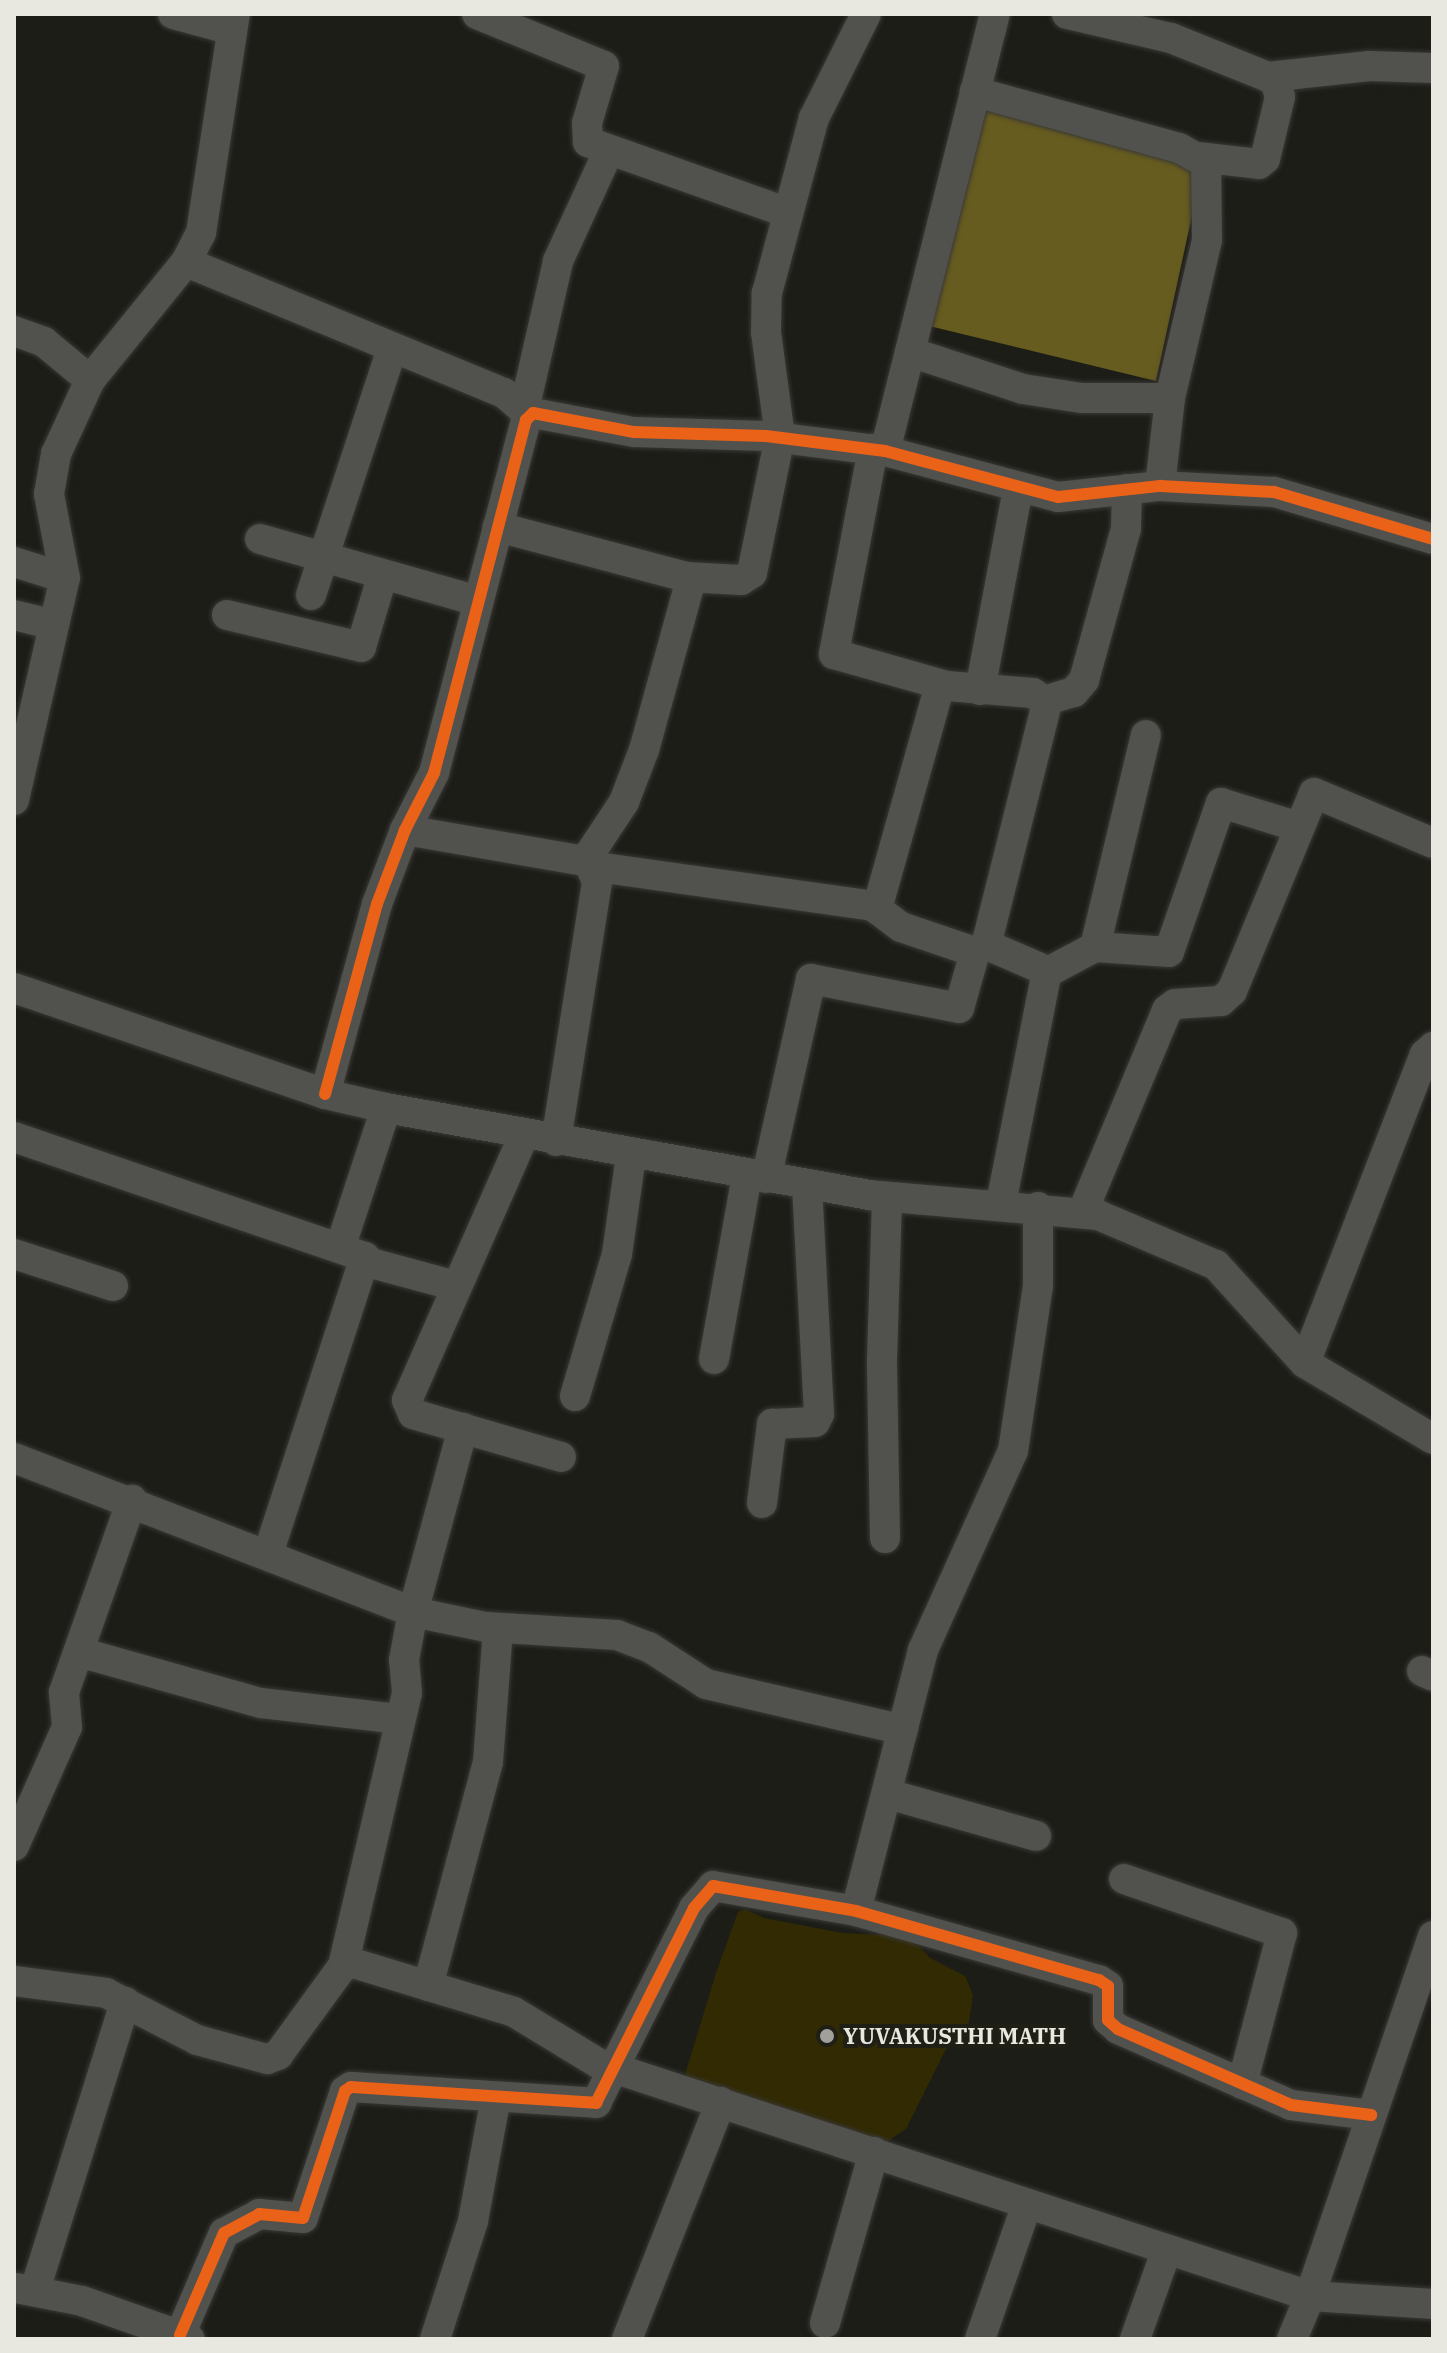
<!DOCTYPE html>
<style>
body{margin:0}
#map{position:relative;width:1447px;height:2353px;overflow:hidden;background:#1d1d18;font-family:"IBM Plex Serif",serif}
div>[style]{position:absolute}
.green>*{inset:0;background:#312a03}
.water>*{inset:0;background:#675c1f}
.roads{filter:drop-shadow(0 0 2px #393835) drop-shadow(0 0 2px #393835)}
.minor>*{height:30px;margin:-15px;padding:0 15px;transform-origin:15px;border-radius:15px;background:#51514e}
.cycleway>*{height:12px;margin:-6px;padding:0 6px;transform-origin:6px;border-radius:6px;background:#ea6118}
.dots>*{width:22px;height:22px;translate:-50% -50%;box-sizing:border-box;border:4px solid #201f15;border-radius:50%}
span{translate:-50% -50%;white-space:nowrap;text-align:center;line-height:1.15;-webkit-text-stroke:8px #201f15;paint-order:stroke}
.poi-label{font-size:22px;color:#e8e7e0;font-weight:700}
.left{translate:0 -50%;text-align:left}
.frame{position:absolute;inset:0;border:16px solid #e8e7e0;pointer-events:none}
</style>
<div id="map">
<div class="green">
<div style="clip-path:polygon(744px 1909px,764px 1918px,842px 1933px,910px 1936px,930px 1958px,965px 1976px,973px 1995px,969px 2022px,945px 2051px,906px 2129px,885px 2143px,684px 2078px,716px 1973px,738px 1912px)"></div>
</div>
<div class="water">
<div style="clip-path:polygon(975px 101px,1203px 165px,1156px 381px,921px 324px)"></div>
</div>
<div class="roads">
<div class="minor">
<div style="left:173px;top:14px;width:58px;rotate:15deg"></div>
<div style="left:477px;top:14px;width:137px;rotate:22.3deg"></div>
<div style="left:604px;top:66px;width:59px;rotate:106.6deg"></div>
<div style="left:587px;top:123px;width:19px;rotate:87deg"></div>
<div style="left:588px;top:142px;width:210px;rotate:19.5deg"></div>
<div style="left:1067px;top:14px;width:107px;rotate:13deg"></div>
<div style="left:1171px;top:38px;width:105px;rotate:21.9deg"></div>
<div style="left:1268px;top:77px;width:102px;rotate:-6.2deg"></div>
<div style="left:1369px;top:66px;width:64px;rotate:1.8deg"></div>
<div style="left:1198px;top:157px;width:61px;rotate:6.5deg"></div>
<div style="left:1259px;top:164px;width:8px;rotate:-40deg"></div>
<div style="left:1265px;top:159px;width:64px;rotate:-76.4deg"></div>
<div style="left:1280px;top:97px;width:21px;rotate:-107deg"></div>
<div style="left:186px;top:262px;width:344px;rotate:22.4deg"></div>
<div style="left:504px;top:393px;width:33px;rotate:41deg"></div>
<div style="left:14px;top:331px;width:32px;rotate:20deg"></div>
<div style="left:44px;top:342px;width:60px;rotate:39.6deg"></div>
<div style="left:910px;top:352px;width:119px;rotate:18.1deg"></div>
<div style="left:1023px;top:389px;width:60px;rotate:8.7deg"></div>
<div style="left:1082px;top:398px;width:88px"></div>
<div style="left:1170px;top:398px;width:162px;rotate:-76.8deg"></div>
<div style="left:1207px;top:240px;width:77px;rotate:-90.7deg"></div>
<div style="left:1206px;top:163px;width:31px;rotate:-151deg"></div>
<div style="left:1179px;top:148px;width:212px;rotate:-164.6deg"></div>
<div style="left:524px;top:410px;width:153px;rotate:-77.1deg"></div>
<div style="left:558px;top:261px;width:122px;rotate:-65.3deg"></div>
<div style="left:873px;top:449px;width:209px;rotate:100.8deg"></div>
<div style="left:834px;top:654px;width:117px;rotate:15.8deg"></div>
<div style="left:947px;top:686px;width:86px;rotate:4.7deg"></div>
<div style="left:1033px;top:693px;width:17px;rotate:36deg"></div>
<div style="left:1047px;top:703px;width:242px;rotate:104.1deg"></div>
<div style="left:988px;top:938px;width:12px;rotate:59deg"></div>
<div style="left:994px;top:948px;width:58px;rotate:23.5deg"></div>
<div style="left:1047px;top:971px;width:237px;rotate:101.2deg"></div>
<div style="left:885px;top:451px;width:451px;rotate:-75.9deg"></div>
<div style="left:1160px;top:486px;width:89px;rotate:-83.5deg"></div>
<div style="left:260px;top:539px;width:227px;rotate:15.9deg"></div>
<div style="left:14px;top:562px;width:53px;rotate:17.4deg"></div>
<div style="left:686px;top:577px;width:55px;rotate:3.1deg"></div>
<div style="left:741px;top:580px;width:13px;rotate:-32deg"></div>
<div style="left:752px;top:573px;width:139px;rotate:-78.4deg"></div>
<div style="left:780px;top:437px;width:106px;rotate:-97.6deg"></div>
<div style="left:766px;top:332px;width:39px;rotate:-89deg"></div>
<div style="left:767px;top:293px;width:181px;rotate:-75deg"></div>
<div style="left:814px;top:118px;width:116px;rotate:-63.4deg"></div>
<div style="left:311px;top:595px;width:260px;rotate:-71.8deg"></div>
<div style="left:14px;top:615px;width:41px;rotate:14deg"></div>
<div style="left:227px;top:615px;width:138px;rotate:13.4deg"></div>
<div style="left:361px;top:647px;width:76px;rotate:-73.2deg"></div>
<div style="left:980px;top:690px;width:206px;rotate:-79.3deg"></div>
<div style="left:1047px;top:700px;width:28px;rotate:-17deg"></div>
<div style="left:1074px;top:692px;width:16px;rotate:-50deg"></div>
<div style="left:1084px;top:680px;width:157px;rotate:-74.5deg"></div>
<div style="left:1126px;top:529px;width:40px;rotate:-88.6deg"></div>
<div style="left:14px;top:800px;width:228px;rotate:-77.1deg"></div>
<div style="left:65px;top:578px;width:86px;rotate:-100.8deg"></div>
<div style="left:49px;top:494px;width:41px;rotate:-80.1deg"></div>
<div style="left:56px;top:454px;width:81px;rotate:-65.3deg"></div>
<div style="left:90px;top:380px;width:152px;rotate:-50.9deg"></div>
<div style="left:186px;top:262px;width:33px;rotate:-63deg"></div>
<div style="left:201px;top:233px;width:222px;rotate:-81.2deg"></div>
<div style="left:405px;top:830px;width:183px;rotate:9.8deg"></div>
<div style="left:585px;top:861px;width:71px;rotate:-56.5deg"></div>
<div style="left:624px;top:802px;width:56px;rotate:-69deg"></div>
<div style="left:644px;top:750px;width:169px;rotate:-74.6deg"></div>
<div style="left:689px;top:587px;width:10px;rotate:-107deg"></div>
<div style="left:686px;top:577px;width:195px;rotate:-165.1deg"></div>
<div style="left:590px;top:866px;width:286px;rotate:8deg"></div>
<div style="left:873px;top:906px;width:35px;rotate:37deg"></div>
<div style="left:901px;top:927px;width:78px;rotate:18.7deg"></div>
<div style="left:975px;top:952px;width:58px;rotate:105.9deg"></div>
<div style="left:959px;top:1008px;width:151px;rotate:-168.9deg"></div>
<div style="left:811px;top:979px;width:204px;rotate:102.7deg"></div>
<div style="left:877px;top:909px;width:233px;rotate:-74.3deg"></div>
<div style="left:1095px;top:947px;width:218px;rotate:-76.5deg"></div>
<div style="left:1046px;top:973px;width:55px;rotate:-28deg"></div>
<div style="left:1095px;top:947px;width:74px;rotate:3.9deg"></div>
<div style="left:1169px;top:952px;width:158px;rotate:-70.8deg"></div>
<div style="left:1221px;top:803px;width:82px;rotate:17.1deg"></div>
<div style="left:14px;top:988px;width:329px;rotate:18.8deg"></div>
<div style="left:325px;top:1094px;width:63px;rotate:12.9deg"></div>
<div style="left:386px;top:1108px;width:491px;rotate:10.2deg"></div>
<div style="left:869px;top:1195px;width:230px;rotate:5deg"></div>
<div style="left:1098px;top:1215px;width:128px;rotate:23deg"></div>
<div style="left:1216px;top:1265px;width:132px;rotate:47.8deg"></div>
<div style="left:1305px;top:1363px;width:149px;rotate:30.7deg"></div>
<div style="left:325px;top:1094px;width:197px;rotate:-74.7deg"></div>
<div style="left:377px;top:904px;width:79px;rotate:-69.3deg"></div>
<div style="left:405px;top:830px;width:64px;rotate:-63deg"></div>
<div style="left:434px;top:773px;width:365px;rotate:-75.4deg"></div>
<div style="left:526px;top:420px;width:10px;rotate:-45deg"></div>
<div style="left:533px;top:413px;width:103px;rotate:10.7deg"></div>
<div style="left:634px;top:432px;width:132px;rotate:1.7deg"></div>
<div style="left:766px;top:436px;width:120px;rotate:7.2deg"></div>
<div style="left:885px;top:451px;width:179px;rotate:14.9deg"></div>
<div style="left:1058px;top:497px;width:103px;rotate:-6.2deg"></div>
<div style="left:1160px;top:486px;width:114px;rotate:3deg"></div>
<div style="left:1274px;top:492px;width:166px;rotate:16.5deg"></div>
<div style="left:524px;top:1135px;width:290px;rotate:113.8deg"></div>
<div style="left:407px;top:1400px;width:15px;rotate:67deg"></div>
<div style="left:413px;top:1414px;width:154px;rotate:16.2deg"></div>
<div style="left:14px;top:1137px;width:371px;rotate:18.9deg"></div>
<div style="left:365px;top:1257px;width:312px;rotate:108.1deg"></div>
<div style="left:556px;top:1141px;width:262px;rotate:-81deg"></div>
<div style="left:597px;top:882px;width:25px;rotate:-113deg"></div>
<div style="left:1083px;top:1211px;width:218px;rotate:-67.3deg"></div>
<div style="left:1167px;top:1010px;width:10px;rotate:-37deg"></div>
<div style="left:1175px;top:1004px;width:46px;rotate:-3.7deg"></div>
<div style="left:1221px;top:1001px;width:15px;rotate:-42deg"></div>
<div style="left:1232px;top:991px;width:214px;rotate:-67.5deg"></div>
<div style="left:1314px;top:793px;width:129px;rotate:22.8deg"></div>
<div style="left:341px;top:1245px;width:144px;rotate:-71.8deg"></div>
<div style="left:14px;top:1254px;width:104px;rotate:17.9deg"></div>
<div style="left:367px;top:1262px;width:92px;rotate:15.1deg"></div>
<div style="left:714px;top:1359px;width:187px;rotate:-79.8deg"></div>
<div style="left:1305px;top:1363px;width:331px;rotate:-68.8deg"></div>
<div style="left:1425px;top:1054px;width:11px;rotate:-41deg"></div>
<div style="left:575px;top:1396px;width:148px;rotate:-73.5deg"></div>
<div style="left:617px;top:1254px;width:99px;rotate:-81.9deg"></div>
<div style="left:14px;top:1458px;width:428px;rotate:21.1deg"></div>
<div style="left:413px;top:1612px;width:75px;rotate:11.6deg"></div>
<div style="left:486px;top:1627px;width:131px;rotate:3.5deg"></div>
<div style="left:617px;top:1635px;width:34px;rotate:21deg"></div>
<div style="left:649px;top:1647px;width:68px;rotate:33deg"></div>
<div style="left:706px;top:1684px;width:202px;rotate:13.1deg"></div>
<div style="left:762px;top:1503px;width:80px;rotate:-82.8deg"></div>
<div style="left:772px;top:1424px;width:43px;rotate:-2.7deg"></div>
<div style="left:815px;top:1422px;width:9px;rotate:-63deg"></div>
<div style="left:819px;top:1414px;width:230px;rotate:-93deg"></div>
<div style="left:885px;top:1538px;width:179px;rotate:-91deg"></div>
<div style="left:882px;top:1359px;width:162px;rotate:-88.2deg"></div>
<div style="left:79px;top:1652px;width:189px;rotate:15.7deg"></div>
<div style="left:261px;top:1703px;width:140px;rotate:6.6deg"></div>
<div style="left:1422px;top:1671px;width:12px;rotate:24deg"></div>
<div style="left:888px;top:1794px;width:154px;rotate:15.8deg"></div>
<div style="left:14px;top:1846px;width:130px;rotate:-66deg"></div>
<div style="left:67px;top:1727px;width:35px;rotate:-95deg"></div>
<div style="left:64px;top:1692px;width:204px;rotate:-70.5deg"></div>
<div style="left:1124px;top:1879px;width:167px;rotate:18.9deg"></div>
<div style="left:1282px;top:1933px;width:156px;rotate:104.8deg"></div>
<div style="left:856px;top:1911px;width:269px;rotate:-75.6deg"></div>
<div style="left:923px;top:1650px;width:218px;rotate:-65.7deg"></div>
<div style="left:1013px;top:1451px;width:167px;rotate:-81.4deg"></div>
<div style="left:1038px;top:1286px;width:79px;rotate:-90deg"></div>
<div style="left:1433px;top:1936px;width:380px;rotate:108.9deg"></div>
<div style="left:1310px;top:2296px;width:123px;rotate:3.7deg"></div>
<div style="left:343px;top:1966px;width:280px;rotate:-76.8deg"></div>
<div style="left:407px;top:1693px;width:33px;rotate:-95deg"></div>
<div style="left:404px;top:1660px;width:49px;rotate:-79.4deg"></div>
<div style="left:413px;top:1612px;width:191px;rotate:-74.8deg"></div>
<div style="left:14px;top:1981px;width:93px;rotate:7.4deg"></div>
<div style="left:106px;top:1993px;width:102px;rotate:27.3deg"></div>
<div style="left:197px;top:2040px;width:73px;rotate:15.2deg"></div>
<div style="left:267px;top:2059px;width:12px;rotate:-20deg"></div>
<div style="left:278px;top:2055px;width:110px;rotate:-53.9deg"></div>
<div style="left:343px;top:1966px;width:10px;rotate:-17deg"></div>
<div style="left:353px;top:1963px;width:168px;rotate:16.9deg"></div>
<div style="left:514px;top:2012px;width:98px;rotate:31.3deg"></div>
<div style="left:598px;top:2063px;width:749px;rotate:18.12deg"></div>
<div style="left:1310px;top:2296px;width:47px;rotate:112.7deg"></div>
<div style="left:428px;top:1986px;width:232px;rotate:-75deg"></div>
<div style="left:488px;top:1762px;width:134px;rotate:-85.7deg"></div>
<div style="left:16px;top:2288px;width:67px;rotate:11.1deg"></div>
<div style="left:82px;top:2301px;width:114px;rotate:19.4deg"></div>
<div style="left:35px;top:2290px;width:302px;rotate:-72.6deg"></div>
<div style="left:825px;top:2323px;width:178px;rotate:-74deg"></div>
<div style="left:180px;top:2335px;width:111px;rotate:-66.7deg"></div>
<div style="left:224px;top:2233px;width:40px;rotate:-28deg"></div>
<div style="left:259px;top:2214px;width:44px;rotate:5.2deg"></div>
<div style="left:303px;top:2218px;width:134px;rotate:-71.7deg"></div>
<div style="left:345px;top:2091px;width:7px;rotate:-34deg"></div>
<div style="left:351px;top:2087px;width:246px;rotate:3.7deg"></div>
<div style="left:596px;top:2103px;width:218px;rotate:-63.3deg"></div>
<div style="left:694px;top:1908px;width:29px;rotate:-49deg"></div>
<div style="left:713px;top:1886px;width:145px;rotate:9.9deg"></div>
<div style="left:856px;top:1911px;width:253px;rotate:15.9deg"></div>
<div style="left:1099px;top:1980px;width:11px;rotate:34deg"></div>
<div style="left:1108px;top:1986px;width:34px;rotate:90deg"></div>
<div style="left:1108px;top:2020px;width:13px;rotate:42deg"></div>
<div style="left:1118px;top:2029px;width:189px;rotate:23.7deg"></div>
<div style="left:1291px;top:2105px;width:81px;rotate:7.1deg"></div>
<div style="left:435px;top:2339px;width:124px;rotate:-72.1deg"></div>
<div style="left:473px;top:2221px;width:126px;rotate:-79.5deg"></div>
<div style="left:627px;top:2339px;width:255px;rotate:-68.4deg"></div>
<div style="left:980px;top:2339px;width:143px;rotate:-70.8deg"></div>
<div style="left:1135px;top:2339px;width:92px;rotate:-70.4deg"></div>
</div>
</div>
<div class="cycleway">
<div style="left:325px;top:1094px;width:197px;rotate:-74.7deg"></div>
<div style="left:377px;top:904px;width:79px;rotate:-69.3deg"></div>
<div style="left:405px;top:830px;width:64px;rotate:-63deg"></div>
<div style="left:434px;top:773px;width:365px;rotate:-75.4deg"></div>
<div style="left:526px;top:420px;width:10px;rotate:-45deg"></div>
<div style="left:533px;top:413px;width:103px;rotate:10.7deg"></div>
<div style="left:634px;top:432px;width:132px;rotate:1.7deg"></div>
<div style="left:766px;top:436px;width:120px;rotate:7.2deg"></div>
<div style="left:885px;top:451px;width:179px;rotate:14.9deg"></div>
<div style="left:1058px;top:497px;width:103px;rotate:-6.2deg"></div>
<div style="left:1160px;top:486px;width:114px;rotate:3deg"></div>
<div style="left:1274px;top:492px;width:166px;rotate:16.5deg"></div>
<div style="left:180px;top:2335px;width:111px;rotate:-66.7deg"></div>
<div style="left:224px;top:2233px;width:40px;rotate:-28deg"></div>
<div style="left:259px;top:2214px;width:44px;rotate:5.2deg"></div>
<div style="left:303px;top:2218px;width:134px;rotate:-71.7deg"></div>
<div style="left:345px;top:2091px;width:7px;rotate:-34deg"></div>
<div style="left:351px;top:2087px;width:246px;rotate:3.7deg"></div>
<div style="left:596px;top:2103px;width:218px;rotate:-63.3deg"></div>
<div style="left:694px;top:1908px;width:29px;rotate:-49deg"></div>
<div style="left:713px;top:1886px;width:145px;rotate:9.9deg"></div>
<div style="left:856px;top:1911px;width:253px;rotate:15.9deg"></div>
<div style="left:1099px;top:1980px;width:11px;rotate:34deg"></div>
<div style="left:1108px;top:1986px;width:34px;rotate:90deg"></div>
<div style="left:1108px;top:2020px;width:13px;rotate:42deg"></div>
<div style="left:1118px;top:2029px;width:189px;rotate:23.7deg"></div>
<div style="left:1291px;top:2105px;width:81px;rotate:7.1deg"></div>
</div>
<div class="dots">
<div style="left:827px;top:2036px;background:#a1a09a"></div>
</div>
<div class="poi-label">
<span class="left" style="left:843px;top:2036px">YUVAKUSTHI MATH</span>
</div>
<div class="frame"></div>
</div>
